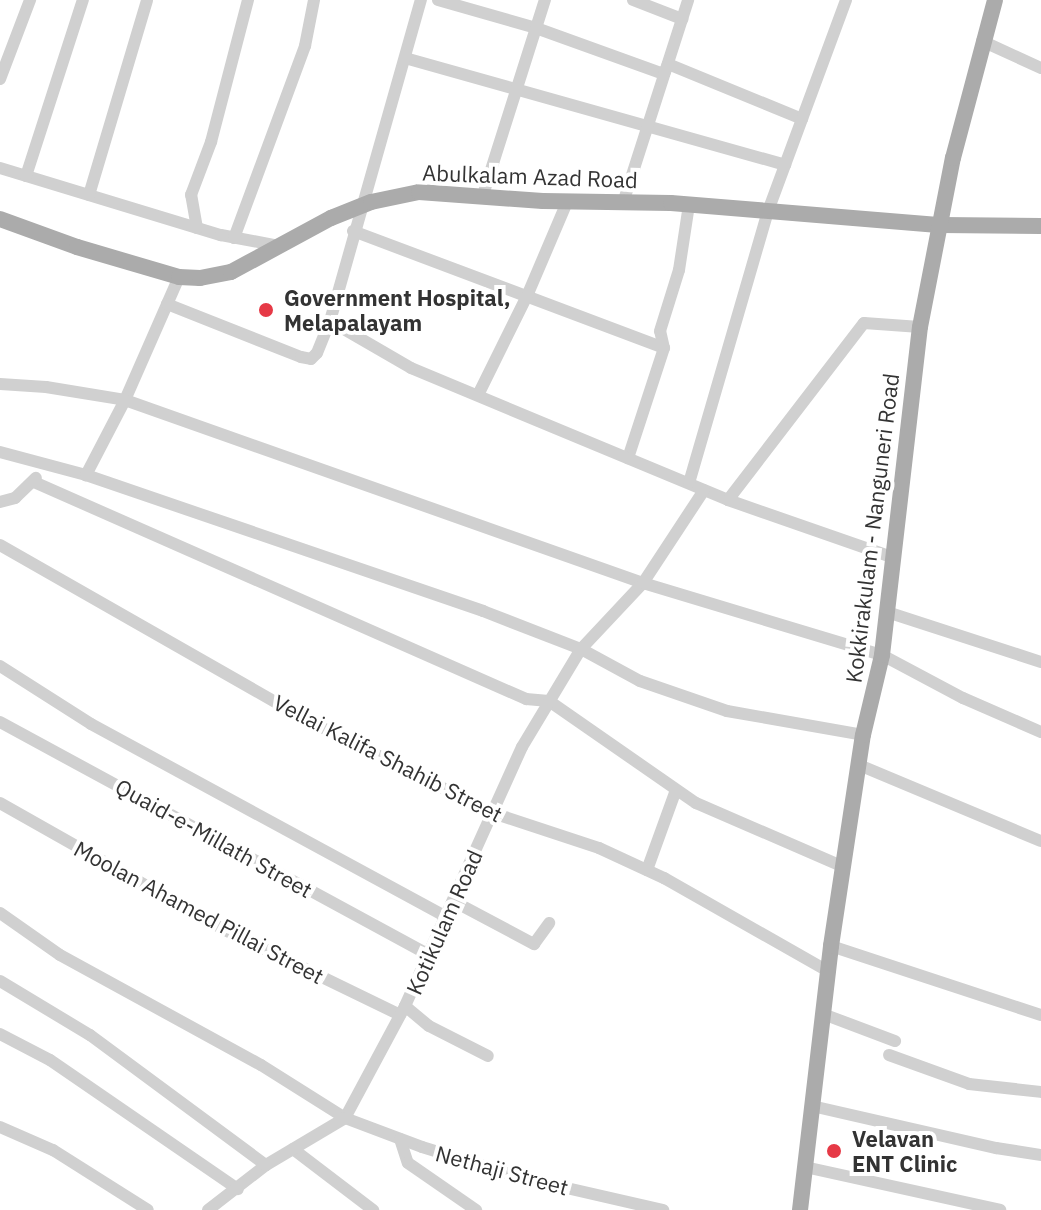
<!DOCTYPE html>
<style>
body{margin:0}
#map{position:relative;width:1041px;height:1210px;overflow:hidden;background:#fff;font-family:"IBM Plex Sans",sans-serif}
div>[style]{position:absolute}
.minor>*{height:12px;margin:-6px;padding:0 6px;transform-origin:6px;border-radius:6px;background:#d0d0d0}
.major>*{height:16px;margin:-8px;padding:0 8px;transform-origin:8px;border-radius:8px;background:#ababab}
.dots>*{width:22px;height:22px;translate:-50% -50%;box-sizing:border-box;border:4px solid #fff;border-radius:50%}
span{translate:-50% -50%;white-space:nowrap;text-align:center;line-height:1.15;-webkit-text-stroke:8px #fff;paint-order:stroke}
.street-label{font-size:22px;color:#333}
.poi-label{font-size:22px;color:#333;font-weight:700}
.left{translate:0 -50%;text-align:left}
</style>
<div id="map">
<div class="minor">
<div style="left:438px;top:0;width:102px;rotate:15.9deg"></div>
<div style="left:536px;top:28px;width:136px;rotate:19.8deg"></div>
<div style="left:664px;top:74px;width:11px;rotate:-68deg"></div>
<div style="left:668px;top:64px;width:145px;rotate:22.3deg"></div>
<div style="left:633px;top:0;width:53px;rotate:21.2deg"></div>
<div style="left:982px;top:41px;width:65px;rotate:24.6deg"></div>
<div style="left:405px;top:58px;width:395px;rotate:15.7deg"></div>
<div style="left:0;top:79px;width:85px;rotate:-69.2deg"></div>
<div style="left:0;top:168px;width:231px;rotate:16.9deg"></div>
<div style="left:221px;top:235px;width:60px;rotate:10.6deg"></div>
<div style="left:26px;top:176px;width:185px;rotate:-72.1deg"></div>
<div style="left:89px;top:195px;width:203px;rotate:-73.4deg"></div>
<div style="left:483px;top:195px;width:205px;rotate:-72.4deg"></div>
<div style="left:623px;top:203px;width:213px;rotate:-72.2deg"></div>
<div style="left:197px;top:228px;width:34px;rotate:-100deg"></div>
<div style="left:191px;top:195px;width:57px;rotate:-69.3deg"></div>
<div style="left:211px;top:142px;width:147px;rotate:-75.4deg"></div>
<div style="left:353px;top:231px;width:332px;rotate:20.6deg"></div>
<div style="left:664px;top:348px;width:116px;rotate:108.1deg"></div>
<div style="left:234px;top:238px;width:205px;rotate:-69.7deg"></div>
<div style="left:305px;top:46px;width:47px;rotate:-78.9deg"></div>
<div style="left:179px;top:277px;width:134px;rotate:113.7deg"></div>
<div style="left:125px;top:400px;width:549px;rotate:19.46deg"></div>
<div style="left:643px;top:583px;width:250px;rotate:16.8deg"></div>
<div style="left:882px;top:655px;width:92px;rotate:28deg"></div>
<div style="left:963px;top:698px;width:85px;rotate:23.6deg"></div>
<div style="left:167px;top:304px;width:144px;rotate:21.6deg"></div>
<div style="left:301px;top:357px;width:10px;rotate:11deg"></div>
<div style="left:311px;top:359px;width:8px;rotate:-45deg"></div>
<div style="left:317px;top:353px;width:35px;rotate:-68deg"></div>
<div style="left:330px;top:321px;width:334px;rotate:-74.2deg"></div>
<div style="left:330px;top:321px;width:94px;rotate:30.1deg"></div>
<div style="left:411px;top:368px;width:343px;rotate:22.6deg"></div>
<div style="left:728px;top:500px;width:174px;rotate:19.2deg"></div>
<div style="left:664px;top:348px;width:17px;rotate:-103deg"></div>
<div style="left:660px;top:331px;width:64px;rotate:-72.7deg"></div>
<div style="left:679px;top:270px;width:66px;rotate:-81.3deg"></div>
<div style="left:0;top:384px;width:46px;rotate:3.7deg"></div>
<div style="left:46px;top:387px;width:80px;rotate:9.3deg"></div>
<div style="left:125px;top:400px;width:85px;rotate:117.5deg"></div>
<div style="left:86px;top:475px;width:89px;rotate:-165deg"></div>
<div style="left:478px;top:395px;width:110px;rotate:-63.7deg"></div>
<div style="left:527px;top:296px;width:102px;rotate:-66.9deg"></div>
<div style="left:86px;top:475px;width:420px;rotate:18.9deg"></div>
<div style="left:483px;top:611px;width:105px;rotate:21.2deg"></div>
<div style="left:581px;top:649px;width:67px;rotate:28.5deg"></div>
<div style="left:640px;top:681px;width:92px;rotate:19deg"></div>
<div style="left:727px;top:711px;width:138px;rotate:10deg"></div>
<div style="left:34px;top:482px;width:538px;rotate:23.8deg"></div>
<div style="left:526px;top:699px;width:23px;rotate:5deg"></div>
<div style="left:549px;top:701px;width:179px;rotate:34.8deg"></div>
<div style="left:696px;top:803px;width:161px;rotate:23.4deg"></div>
<div style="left:689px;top:483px;width:283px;rotate:-73.8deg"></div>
<div style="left:768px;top:211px;width:225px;rotate:-69.7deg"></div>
<div style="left:728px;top:500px;width:223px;rotate:-52.5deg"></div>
<div style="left:864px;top:323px;width:56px;rotate:4.1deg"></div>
<div style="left:0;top:502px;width:16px;rotate:-15deg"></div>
<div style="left:15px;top:498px;width:29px;rotate:-44deg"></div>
<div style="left:0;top:545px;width:347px;rotate:29.7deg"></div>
<div style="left:301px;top:717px;width:215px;rotate:26.6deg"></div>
<div style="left:493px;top:813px;width:112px;rotate:18.3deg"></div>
<div style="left:599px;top:848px;width:72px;rotate:24.8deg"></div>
<div style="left:664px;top:878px;width:189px;rotate:29.6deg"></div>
<div style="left:887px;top:612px;width:162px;rotate:18deg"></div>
<div style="left:0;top:666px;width:108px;rotate:32.5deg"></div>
<div style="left:91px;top:724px;width:404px;rotate:28.5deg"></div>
<div style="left:0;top:722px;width:488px;rotate:28.5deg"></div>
<div style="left:859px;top:765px;width:197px;rotate:22.7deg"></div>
<div style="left:0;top:803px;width:254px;rotate:29.5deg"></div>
<div style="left:221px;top:928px;width:199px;rotate:25.9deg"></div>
<div style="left:647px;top:870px;width:85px;rotate:-70.1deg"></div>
<div style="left:453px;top:901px;width:92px;rotate:28deg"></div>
<div style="left:534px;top:944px;width:26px;rotate:-54deg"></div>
<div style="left:0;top:913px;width:73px;rotate:35deg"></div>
<div style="left:60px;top:955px;width:229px;rotate:28.7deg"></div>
<div style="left:261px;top:1065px;width:99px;rotate:32.2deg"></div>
<div style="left:345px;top:1118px;width:82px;rotate:20.6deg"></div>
<div style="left:422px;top:1147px;width:106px;rotate:17.1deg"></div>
<div style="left:523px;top:1178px;width:144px;rotate:12.9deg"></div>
<div style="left:831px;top:946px;width:221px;rotate:18.2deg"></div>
<div style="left:0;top:981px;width:105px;rotate:31deg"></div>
<div style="left:90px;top:1035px;width:219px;rotate:36.5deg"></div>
<div style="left:405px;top:1006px;width:31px;rotate:40deg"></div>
<div style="left:429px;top:1026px;width:66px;rotate:27deg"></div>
<div style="left:823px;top:1014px;width:77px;rotate:20.6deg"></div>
<div style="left:0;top:1034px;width:56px;rotate:27.5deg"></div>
<div style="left:50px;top:1060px;width:228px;rotate:34.5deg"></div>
<div style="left:889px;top:1055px;width:85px;rotate:19.9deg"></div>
<div style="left:969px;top:1084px;width:72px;rotate:6.3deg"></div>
<div style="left:812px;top:1106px;width:189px;rotate:12.9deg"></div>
<div style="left:996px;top:1148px;width:46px;rotate:8.8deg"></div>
<div style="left:345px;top:1118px;width:127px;rotate:-61.8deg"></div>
<div style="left:405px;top:1006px;width:284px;rotate:-65.7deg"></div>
<div style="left:522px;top:747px;width:114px;rotate:-59deg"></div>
<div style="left:581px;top:649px;width:91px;rotate:-46.8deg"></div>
<div style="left:643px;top:583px;width:111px;rotate:-56.7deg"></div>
<div style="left:0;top:1127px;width:58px;rotate:23.5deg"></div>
<div style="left:53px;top:1150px;width:112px;rotate:32.3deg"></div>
<div style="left:400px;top:1139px;width:25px;rotate:72deg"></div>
<div style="left:408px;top:1163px;width:83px;rotate:34.7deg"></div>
<div style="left:293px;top:1149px;width:101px;rotate:37.3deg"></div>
<div style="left:805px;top:1167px;width:200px;rotate:12.4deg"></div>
<div style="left:208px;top:1210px;width:73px;rotate:-37.8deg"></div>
<div style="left:266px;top:1165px;width:92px;rotate:-30.7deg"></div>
</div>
<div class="major">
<div style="left:0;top:219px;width:82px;rotate:20deg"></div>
<div style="left:77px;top:247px;width:106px;rotate:16.4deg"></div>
<div style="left:179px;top:277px;width:21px;rotate:3deg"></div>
<div style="left:200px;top:278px;width:32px;rotate:-11deg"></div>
<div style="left:231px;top:272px;width:114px;rotate:-28.4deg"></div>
<div style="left:331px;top:218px;width:43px;rotate:-21.8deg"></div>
<div style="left:371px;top:202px;width:49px;rotate:-11.8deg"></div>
<div style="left:419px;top:192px;width:124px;rotate:4.2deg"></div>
<div style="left:543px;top:201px;width:128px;rotate:0.9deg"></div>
<div style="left:671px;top:203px;width:271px;rotate:4.7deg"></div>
<div style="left:941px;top:225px;width:100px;rotate:0.6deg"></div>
<div style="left:800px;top:1210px;width:266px;rotate:-83.3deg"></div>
<div style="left:831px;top:946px;width:213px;rotate:-81.4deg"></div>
<div style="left:863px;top:735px;width:82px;rotate:-76.6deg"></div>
<div style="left:882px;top:655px;width:330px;rotate:-83.4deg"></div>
<div style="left:920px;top:327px;width:172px;rotate:-79deg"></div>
<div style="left:953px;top:158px;width:163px;rotate:-75.1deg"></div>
</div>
<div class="dots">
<div style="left:266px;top:310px;background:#e63946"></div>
<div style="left:834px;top:1151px;background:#e63946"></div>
</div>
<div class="street-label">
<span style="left:530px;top:176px;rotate:2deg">Abulkalam Azad Road</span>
<span style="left:872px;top:528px;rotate:-83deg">Kokkirakulam - Nanguneri Road</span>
<span style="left:388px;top:758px;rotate:27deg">Vellai Kalifa Shahib Street</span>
<span style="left:214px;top:838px;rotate:29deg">Quaid-e-Millath Street</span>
<span style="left:199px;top:912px;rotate:28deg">Moolan Ahamed Pillai Street</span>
<span style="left:444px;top:922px;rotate:-66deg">Kotikulam Road</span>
<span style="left:502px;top:1170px;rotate:15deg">Nethaji Street</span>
</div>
<div class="poi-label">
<span class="left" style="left:284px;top:310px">Government Hospital,<br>Melapalayam</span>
<span class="left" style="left:852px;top:1151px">Velavan<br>ENT Clinic</span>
</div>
</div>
